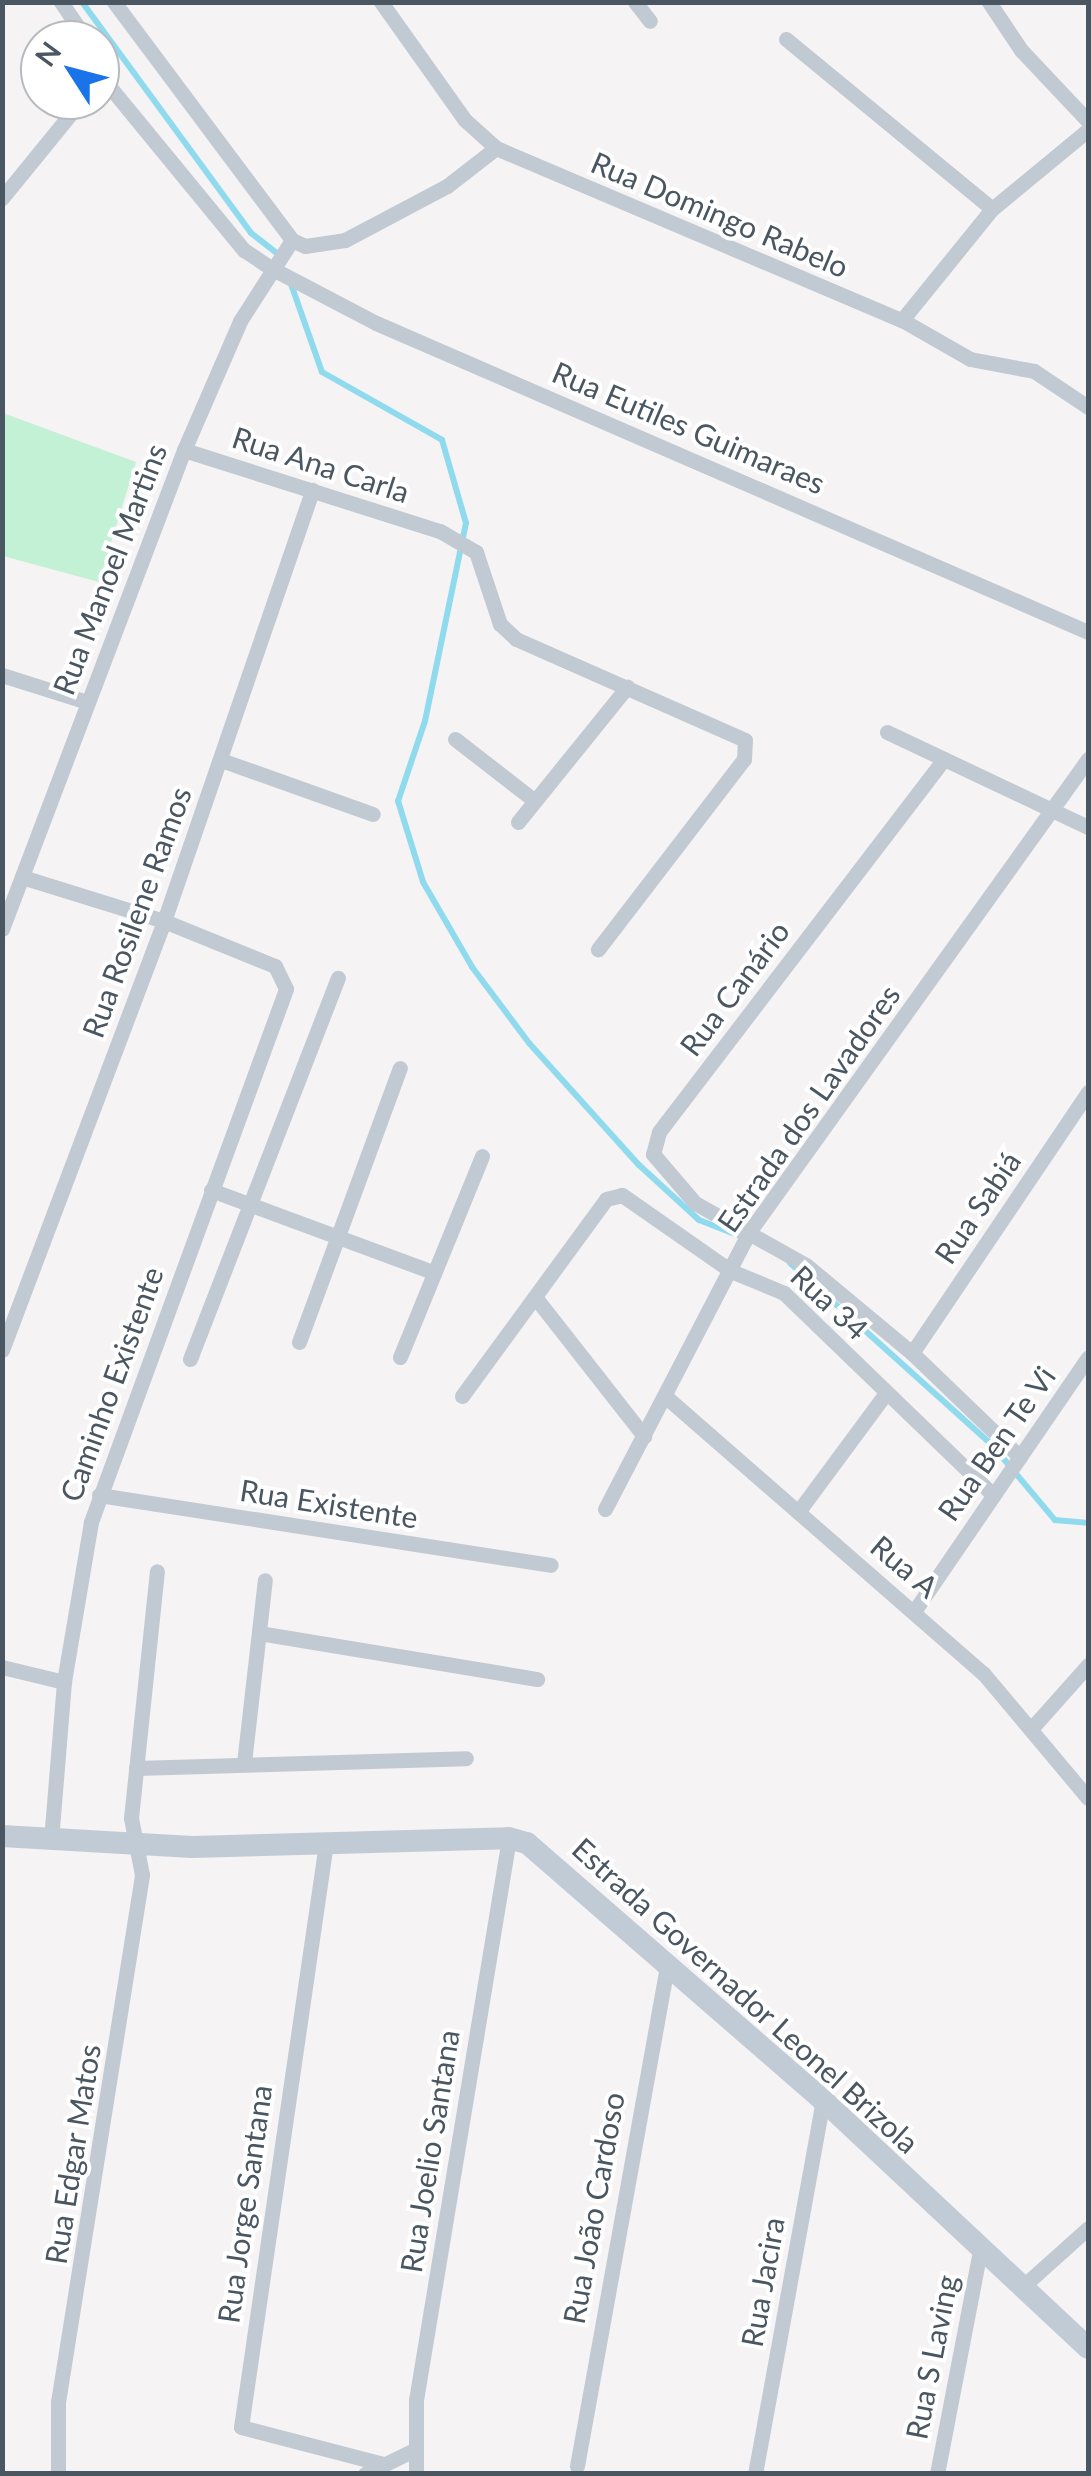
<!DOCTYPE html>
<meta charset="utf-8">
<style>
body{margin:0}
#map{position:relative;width:1091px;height:2476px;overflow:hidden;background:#f5f3f3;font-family:Lato,sans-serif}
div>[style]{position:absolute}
.green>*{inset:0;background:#c3f1d5}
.stream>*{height:6px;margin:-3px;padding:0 3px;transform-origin:3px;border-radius:3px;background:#90daee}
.street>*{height:15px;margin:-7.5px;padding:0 7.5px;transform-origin:7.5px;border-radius:7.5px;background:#c1cad2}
.secondary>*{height:22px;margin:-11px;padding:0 11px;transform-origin:11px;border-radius:11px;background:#c1cbd6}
span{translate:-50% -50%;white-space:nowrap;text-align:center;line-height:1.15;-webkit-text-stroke:8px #fff;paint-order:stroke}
.street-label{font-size:30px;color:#4a5661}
.frame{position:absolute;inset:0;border:5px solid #4a5661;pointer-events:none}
.north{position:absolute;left:20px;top:20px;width:100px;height:100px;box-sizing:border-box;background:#fff;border:2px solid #b7bbc0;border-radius:50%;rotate:306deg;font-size:28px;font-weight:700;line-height:40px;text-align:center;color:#4a5661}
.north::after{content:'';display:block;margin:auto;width:35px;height:45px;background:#1a73e8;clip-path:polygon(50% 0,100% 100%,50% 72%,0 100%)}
</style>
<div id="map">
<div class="green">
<div style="clip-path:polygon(3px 413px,136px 462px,99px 582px,3px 556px)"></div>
</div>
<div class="stream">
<div style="left:82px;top:2px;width:286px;rotate:53.8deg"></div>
<div style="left:251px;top:233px;width:36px;rotate:38deg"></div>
<div style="left:291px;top:284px;width:93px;rotate:70.6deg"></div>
<div style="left:322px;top:372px;width:138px;rotate:29.5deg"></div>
<div style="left:442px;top:440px;width:86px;rotate:73.9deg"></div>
<div style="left:466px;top:523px;width:202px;rotate:101.7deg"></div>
<div style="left:425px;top:721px;width:84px;rotate:108.6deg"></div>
<div style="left:398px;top:801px;width:85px;rotate:72.8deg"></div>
<div style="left:423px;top:882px;width:98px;rotate:60deg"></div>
<div style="left:472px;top:967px;width:95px;rotate:53.1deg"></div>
<div style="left:529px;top:1043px;width:164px;rotate:48deg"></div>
<div style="left:639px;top:1165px;width:81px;rotate:42.5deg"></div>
<div style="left:699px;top:1220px;width:44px;rotate:21.3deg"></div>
<div style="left:790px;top:1263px;width:272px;rotate:42deg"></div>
<div style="left:992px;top:1445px;width:98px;rotate:50deg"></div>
<div style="left:1055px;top:1520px;width:33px;rotate:5deg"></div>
</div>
<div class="street">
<div style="left:61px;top:2px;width:46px;rotate:55.6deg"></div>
<div style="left:114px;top:2px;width:297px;rotate:53.2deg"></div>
<div style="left:381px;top:2px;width:145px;rotate:54.6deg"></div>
<div style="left:465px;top:120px;width:42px;rotate:42.1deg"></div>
<div style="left:496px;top:148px;width:441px;rotate:23deg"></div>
<div style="left:902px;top:320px;width:78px;rotate:29.8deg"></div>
<div style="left:970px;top:359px;width:65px;rotate:10.6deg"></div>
<div style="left:1034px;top:371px;width:65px;rotate:33.7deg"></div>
<div style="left:635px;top:2px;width:24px;rotate:52deg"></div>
<div style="left:989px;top:2px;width:58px;rotate:56.3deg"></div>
<div style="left:1021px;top:50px;width:98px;rotate:46.7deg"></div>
<div style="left:786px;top:39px;width:267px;rotate:39.5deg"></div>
<div style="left:100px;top:75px;width:227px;rotate:50.6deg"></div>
<div style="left:244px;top:250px;width:30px;rotate:34deg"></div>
<div style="left:269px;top:267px;width:121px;rotate:27.6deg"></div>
<div style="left:376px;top:323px;width:776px;rotate:23.46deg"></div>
<div style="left:2px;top:198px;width:127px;rotate:-50.8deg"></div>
<div style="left:292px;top:240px;width:14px;rotate:25deg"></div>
<div style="left:305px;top:246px;width:40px;rotate:-8.5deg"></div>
<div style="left:345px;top:240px;width:115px;rotate:-27.9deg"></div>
<div style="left:447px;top:186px;width:62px;rotate:-37.8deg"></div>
<div style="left:902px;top:320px;width:143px;rotate:-51deg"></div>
<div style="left:992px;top:209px;width:124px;rotate:-39.5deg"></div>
<div style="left:184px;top:450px;width:269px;rotate:17.6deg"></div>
<div style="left:440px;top:531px;width:42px;rotate:30.3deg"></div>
<div style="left:476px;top:552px;width:76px;rotate:71.6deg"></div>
<div style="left:500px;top:624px;width:22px;rotate:43deg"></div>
<div style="left:516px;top:639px;width:250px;rotate:23.8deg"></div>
<div style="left:745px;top:740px;width:19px;rotate:93deg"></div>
<div style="left:744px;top:759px;width:240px;rotate:127.5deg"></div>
<div style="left:2px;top:675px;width:89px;rotate:17.6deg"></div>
<div style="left:887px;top:732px;width:222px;rotate:25.3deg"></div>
<div style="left:455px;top:739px;width:101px;rotate:37.8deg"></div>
<div style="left:944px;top:759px;width:469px;rotate:127.4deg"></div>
<div style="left:659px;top:1132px;width:23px;rotate:105deg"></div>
<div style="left:653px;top:1154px;width:65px;rotate:49.4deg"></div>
<div style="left:695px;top:1203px;width:127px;rotate:29.2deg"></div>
<div style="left:806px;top:1265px;width:138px;rotate:39.7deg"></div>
<div style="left:912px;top:1353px;width:150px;rotate:43.9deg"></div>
<div style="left:221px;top:760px;width:161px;rotate:19.6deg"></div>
<div style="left:518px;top:822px;width:174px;rotate:-51.1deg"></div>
<div style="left:22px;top:877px;width:149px;rotate:17.2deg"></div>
<div style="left:164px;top:921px;width:120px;rotate:22.1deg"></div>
<div style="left:275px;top:966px;width:25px;rotate:64deg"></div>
<div style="left:286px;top:989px;width:568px;rotate:110.1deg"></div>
<div style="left:91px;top:1522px;width:162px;rotate:99.6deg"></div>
<div style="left:64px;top:1682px;width:159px;rotate:94.7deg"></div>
<div style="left:2px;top:929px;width:512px;rotate:-69.2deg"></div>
<div style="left:184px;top:450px;width:141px;rotate:-66.5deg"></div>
<div style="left:240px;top:321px;width:96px;rotate:-57.3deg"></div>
<div style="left:211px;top:1190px;width:237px;rotate:20.3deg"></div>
<div style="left:535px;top:1297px;width:177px;rotate:51.9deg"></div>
<div style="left:299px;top:1342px;width:292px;rotate:-69.8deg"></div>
<div style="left:2px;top:1350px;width:459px;rotate:-69.3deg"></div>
<div style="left:164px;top:921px;width:456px;rotate:-71deg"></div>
<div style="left:912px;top:1353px;width:315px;rotate:-56deg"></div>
<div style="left:400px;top:1357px;width:217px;rotate:-67.8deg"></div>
<div style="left:190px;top:1359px;width:409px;rotate:-68.8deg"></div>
<div style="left:462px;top:1396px;width:244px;rotate:-53.8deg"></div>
<div style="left:606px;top:1199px;width:16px;rotate:-14deg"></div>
<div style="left:622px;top:1195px;width:133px;rotate:34.9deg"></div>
<div style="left:731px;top:1271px;width:57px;rotate:22.5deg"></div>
<div style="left:784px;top:1293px;width:291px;rotate:44deg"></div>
<div style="left:665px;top:1396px;width:422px;rotate:41.1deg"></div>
<div style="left:983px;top:1673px;width:163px;rotate:50deg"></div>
<div style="left:99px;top:1495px;width:457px;rotate:8.8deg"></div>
<div style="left:605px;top:1509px;width:312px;rotate:-62.5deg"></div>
<div style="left:749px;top:1232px;width:582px;rotate:-54.37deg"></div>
<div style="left:798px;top:1512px;width:148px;rotate:-53.5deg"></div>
<div style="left:915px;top:1610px;width:306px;rotate:-55.6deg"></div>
<div style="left:259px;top:1633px;width:282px;rotate:9.4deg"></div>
<div style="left:2px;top:1667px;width:64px;rotate:13.6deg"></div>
<div style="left:1031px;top:1729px;width:86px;rotate:-48.3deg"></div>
<div style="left:244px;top:1763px;width:184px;rotate:-83.5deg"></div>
<div style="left:136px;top:1768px;width:330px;rotate:-1.7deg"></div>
<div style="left:326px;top:1843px;width:590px;rotate:98.28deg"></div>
<div style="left:241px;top:2427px;width:147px;rotate:14.6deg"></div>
<div style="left:1020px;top:2289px;width:91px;rotate:-41.9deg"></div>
<div style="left:577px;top:2466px;width:513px;rotate:-79.79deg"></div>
<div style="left:58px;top:2474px;width:72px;rotate:-90deg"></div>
<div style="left:58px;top:2402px;width:534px;rotate:-80.94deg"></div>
<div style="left:142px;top:1875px;width:58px;rotate:-100.9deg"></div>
<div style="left:131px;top:1818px;width:248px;rotate:-84deg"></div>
<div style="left:365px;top:2474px;width:52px;rotate:-26.1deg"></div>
<div style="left:416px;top:2474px;width:74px;rotate:-90deg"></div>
<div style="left:416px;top:2400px;width:570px;rotate:-80.6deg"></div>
<div style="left:755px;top:2474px;width:380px;rotate:-79.7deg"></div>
<div style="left:937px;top:2474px;width:228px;rotate:-79.1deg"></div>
</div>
<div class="secondary">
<div style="left:2px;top:1836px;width:190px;rotate:3.3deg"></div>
<div style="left:192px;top:1847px;width:317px;rotate:-1.6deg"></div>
<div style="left:509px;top:1838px;width:19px;rotate:16deg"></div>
<div style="left:527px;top:1843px;width:392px;rotate:41deg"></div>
<div style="left:823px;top:2100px;width:363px;rotate:43.1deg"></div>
</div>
<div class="street-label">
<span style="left:720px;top:214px;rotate:23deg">Rua Domingo Rabelo</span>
<span style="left:689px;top:427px;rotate:23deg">Rua Eutiles Guimaraes</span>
<span style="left:321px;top:464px;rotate:18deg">Rua Ana Carla</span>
<span style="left:109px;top:569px;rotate:-69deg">Rua Manoel Martins</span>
<span style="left:136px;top:912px;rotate:-70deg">Rua Rosilene Ramos</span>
<span style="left:734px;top:988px;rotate:-53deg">Rua Canário</span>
<span style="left:808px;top:1108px;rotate:-55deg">Estrada dos Lavadores</span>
<span style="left:977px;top:1207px;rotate:-56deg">Rua Sabiá</span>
<span style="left:830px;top:1302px;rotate:43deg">Rua 34</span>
<span style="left:111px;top:1384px;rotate:-70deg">Caminho Existente</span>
<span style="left:996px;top:1443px;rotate:-55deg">Rua Ben Te Vi</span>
<span style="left:329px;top:1503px;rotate:9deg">Rua Existente</span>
<span style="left:905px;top:1566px;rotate:40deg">Rua A</span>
<span style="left:746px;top:1995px;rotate:42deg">Estrada Governador Leonel Brizola</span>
<span style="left:429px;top:2151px;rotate:-81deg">Rua Joelio Santana</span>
<span style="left:72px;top:2154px;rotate:-81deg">Rua Edgar Matos</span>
<span style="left:244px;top:2204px;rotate:-82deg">Rua Jorge Santana</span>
<span style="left:593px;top:2208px;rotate:-80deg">Rua João Cardoso</span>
<span style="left:762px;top:2282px;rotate:-80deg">Rua Jacira</span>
<span style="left:931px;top:2357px;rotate:-79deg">Rua S Laving</span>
</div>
<div class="frame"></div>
<div class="north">N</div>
</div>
